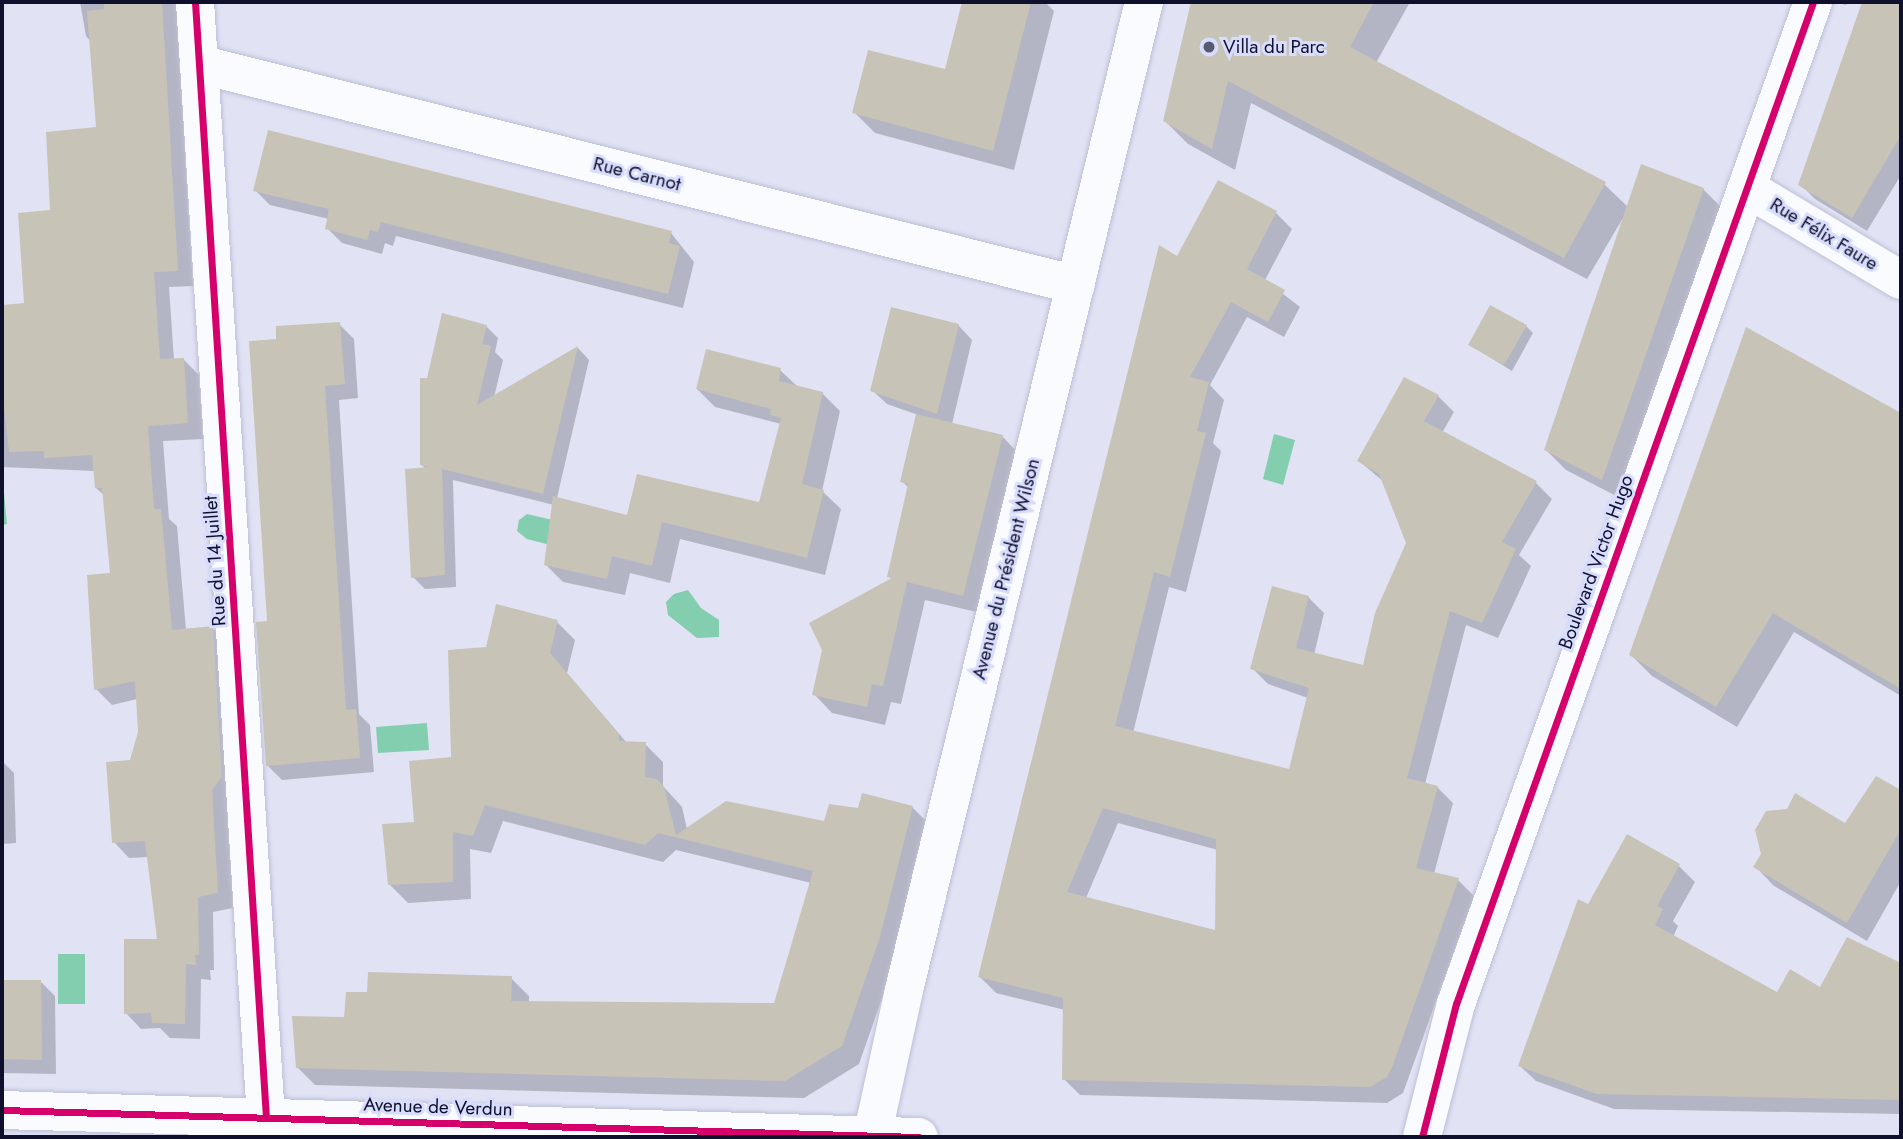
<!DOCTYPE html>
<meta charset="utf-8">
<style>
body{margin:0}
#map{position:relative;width:1903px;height:1139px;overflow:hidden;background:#e1e3f5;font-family:Jost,sans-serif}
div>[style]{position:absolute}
.water>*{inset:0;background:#82ceae}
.shadow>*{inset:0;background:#0003}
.building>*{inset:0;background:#c7c4b7}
.roads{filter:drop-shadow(0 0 2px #bdbfd6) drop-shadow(0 0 2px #bdbfd6)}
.minor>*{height:38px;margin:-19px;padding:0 19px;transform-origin:19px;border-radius:19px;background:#fafbfe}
.major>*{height:38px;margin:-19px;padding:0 19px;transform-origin:19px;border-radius:19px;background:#fafbfe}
.cycleway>*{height:7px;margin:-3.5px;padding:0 3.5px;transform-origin:3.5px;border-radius:3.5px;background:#d6006c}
.dots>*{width:19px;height:19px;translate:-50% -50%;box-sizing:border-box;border:4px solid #d9ddfd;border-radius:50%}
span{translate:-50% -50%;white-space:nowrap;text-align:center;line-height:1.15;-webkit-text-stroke:6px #d9ddfd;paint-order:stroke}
.poi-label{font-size:19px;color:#0f102b}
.left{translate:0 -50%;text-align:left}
.street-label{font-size:19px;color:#0f102b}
.frame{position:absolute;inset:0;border:4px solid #0f102b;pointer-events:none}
</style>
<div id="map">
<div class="water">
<div style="clip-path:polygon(1274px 434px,1295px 440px,1283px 485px,1263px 479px)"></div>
<div style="clip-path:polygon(2px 471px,7px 524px,2px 525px)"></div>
<div style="clip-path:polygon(527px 514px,570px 524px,562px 548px,527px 539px,517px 531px,519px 520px)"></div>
<div style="clip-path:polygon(688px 590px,701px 608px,719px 620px,719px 637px,697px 638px,668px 615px,666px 602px,674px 594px)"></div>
<div style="clip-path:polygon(427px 723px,429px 750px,378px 753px,376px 727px)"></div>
<div style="clip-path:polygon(58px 954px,85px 954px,85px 1004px,58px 1004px)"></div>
</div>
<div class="shadow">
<div style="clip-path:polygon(80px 2px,176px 2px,193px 286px,169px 287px,174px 360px,183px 359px,199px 375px,203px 439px,163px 441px,169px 519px,177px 526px,186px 630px,212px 628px,228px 644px,227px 806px,233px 908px,213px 912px,214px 970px,210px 970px,211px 980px,201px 979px,200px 1039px,170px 1038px,160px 1028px,141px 1029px,126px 1013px,159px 941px,149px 857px,129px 858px,114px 842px,140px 732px,137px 699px,112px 705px,96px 689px,112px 575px,105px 496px,96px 488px,95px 471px,2px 467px,2px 306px,26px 305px,51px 212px,98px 128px,91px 42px,86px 36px)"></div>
<div style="clip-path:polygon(964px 2px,1045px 2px,1054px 11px,1014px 170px,875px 133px,854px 112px,946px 72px)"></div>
<div style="clip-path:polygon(1193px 2px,1410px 2px,1376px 63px,1604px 184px,1628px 207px,1703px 189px,1723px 209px,1622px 499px,1566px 470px,1546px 450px,1626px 213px,1587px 279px,1251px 103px,1235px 170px,1188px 144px,1165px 121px)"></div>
<div style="clip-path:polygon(1833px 2px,1848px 2px,1846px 5px)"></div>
<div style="clip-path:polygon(1864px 2px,1901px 2px,1901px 175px,1867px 231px,1815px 199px,1800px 184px)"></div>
<div style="clip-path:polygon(255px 190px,671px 233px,694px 262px,683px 308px,396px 236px,393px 246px,385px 243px,382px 254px,342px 243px,327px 228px,329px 219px,270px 205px)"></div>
<div style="clip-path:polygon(evenodd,1276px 213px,1292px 229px,1265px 280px,1300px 307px,1284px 337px,1247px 317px,1210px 385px,1224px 400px,1213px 443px,1221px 451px,1186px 592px,1169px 587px,1133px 733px,1290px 771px,1308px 698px,1268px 684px,1252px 668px,1308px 597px,1324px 613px,1314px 655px,1364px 668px,1408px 543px,1384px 482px,1359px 461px,1438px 396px,1454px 412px,1442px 433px,1536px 483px,1552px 499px,1519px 555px,1531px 566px,1498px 638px,1466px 625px,1425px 784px,1437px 787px,1453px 803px,1434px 874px,1458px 880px,1474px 896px,1403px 1093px,1387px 1103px,1080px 1095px,1064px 1079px,1065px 1010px,996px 993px,980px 977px,1178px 258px,1276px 213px,1118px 823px,1218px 850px,1217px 932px,1086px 898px,1118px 823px)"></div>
<div style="clip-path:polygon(339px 324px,354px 339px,358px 398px,339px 400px,359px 714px,370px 725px,374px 772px,282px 780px,267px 765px,278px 341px)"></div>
<div style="clip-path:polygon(958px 325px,972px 340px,952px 424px,1002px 436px,1020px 455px,981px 613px,925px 600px,901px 704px,891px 702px,885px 725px,832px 713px,814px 694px,893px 580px,889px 577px,909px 488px,902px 481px,918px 415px,887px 404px,872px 390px)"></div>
<div style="clip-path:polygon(486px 326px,498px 338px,495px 352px,503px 360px,494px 397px,578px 348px,589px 360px,557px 498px,629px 517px,761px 504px,781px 424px,715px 407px,697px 389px,780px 370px,798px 387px,822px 393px,840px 411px,822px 491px,841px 509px,825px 575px,680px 539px,670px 583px,630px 573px,625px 595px,563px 582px,545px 564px,554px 505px,453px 480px,456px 587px,425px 589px,413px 577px,426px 469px,421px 464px,429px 380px)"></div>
<div style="clip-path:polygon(1526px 326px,1533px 333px,1512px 371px,1470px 345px)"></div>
<div style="clip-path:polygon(1747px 330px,1901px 415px,1901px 696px,1794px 632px,1737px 727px,1652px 676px,1631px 655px)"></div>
<div style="clip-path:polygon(557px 622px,575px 640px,567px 673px,627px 743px,645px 744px,663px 762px,663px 786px,682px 807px,687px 829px,826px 823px,859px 810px,912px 807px,930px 825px,897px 956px,859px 1064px,804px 1098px,315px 1085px,297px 1067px,369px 994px,370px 974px,511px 978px,529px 996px,529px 1003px,775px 1005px,811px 883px,676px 850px,663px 862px,503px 821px,491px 853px,470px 849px,471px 899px,408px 903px,390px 885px,416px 824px,453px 759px,487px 649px)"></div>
<div style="clip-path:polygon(2px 761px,14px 773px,16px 843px,2px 844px)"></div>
<div style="clip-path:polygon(1877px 778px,1901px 793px,1901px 881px,1867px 941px,1774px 886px,1755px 866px,1846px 826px)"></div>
<div style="clip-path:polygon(1628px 837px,1679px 866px,1695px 882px,1673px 921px,1678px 926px,1673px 937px,1777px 994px,1821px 989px,1848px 940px,1901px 967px,1901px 1114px,1614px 1109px,1536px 1081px,1520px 1066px,1589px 907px)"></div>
<div style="clip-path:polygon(40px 981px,55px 996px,56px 1074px,2px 1073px,2px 982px)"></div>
</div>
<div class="building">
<div style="clip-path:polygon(104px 2px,162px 2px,178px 271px,154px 272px,160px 359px,184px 358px,188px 423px,148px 426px,154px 509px,161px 509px,172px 630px,213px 626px,222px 777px,212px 790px,218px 893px,198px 897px,199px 955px,195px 955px,196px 965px,186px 964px,185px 1024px,152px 1023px,151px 1013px,124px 1014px,124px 939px,157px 939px,145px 841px,112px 843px,106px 762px,130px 760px,138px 732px,135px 681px,94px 690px,87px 575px,110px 573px,102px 488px,95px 488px,92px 455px,44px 458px,44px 451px,9px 452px,2px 388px,2px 305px,24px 303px,18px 213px,50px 210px,46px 132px,96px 127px,87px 11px,104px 9px)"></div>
<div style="clip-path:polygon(962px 2px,1031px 2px,993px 151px,852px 113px,868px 50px,945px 69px)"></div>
<div style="clip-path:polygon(1191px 2px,1374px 2px,1350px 47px,1606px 182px,1564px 258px,1228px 81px,1212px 149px,1163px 121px)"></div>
<div style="clip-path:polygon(1862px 2px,1901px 2px,1901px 135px,1852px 218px,1798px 185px)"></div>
<div style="clip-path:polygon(268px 130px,672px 231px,669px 243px,680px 246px,668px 294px,381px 222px,378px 232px,370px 230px,367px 240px,325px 229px,329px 209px,253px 191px)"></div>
<div style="clip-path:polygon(1641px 164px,1704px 188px,1602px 480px,1544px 450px)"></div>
<div style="clip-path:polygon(evenodd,1218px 180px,1277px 211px,1247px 269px,1285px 290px,1268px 322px,1231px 302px,1190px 377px,1209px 382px,1197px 431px,1206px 433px,1170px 577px,1154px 572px,1115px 726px,1289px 769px,1309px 688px,1250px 669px,1272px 586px,1309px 596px,1296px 648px,1363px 665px,1375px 613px,1406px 543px,1379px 474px,1357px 461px,1404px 377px,1439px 395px,1424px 421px,1537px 481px,1502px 542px,1516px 549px,1482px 623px,1450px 611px,1407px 778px,1438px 786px,1416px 868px,1459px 878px,1393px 1065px,1387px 1077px,1370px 1087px,1062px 1080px,1063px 998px,978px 977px,1159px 245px,1177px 256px,1218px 180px,1103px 808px,1216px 839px,1215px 930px,1067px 892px,1103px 808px)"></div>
<div style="clip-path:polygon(1490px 305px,1527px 325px,1504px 365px,1468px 345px)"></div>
<div style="clip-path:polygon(891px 307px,959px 324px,937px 414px,870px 391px)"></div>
<div style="clip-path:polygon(442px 313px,487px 325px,482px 344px,491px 346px,477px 405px,578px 346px,543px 494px,442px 469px,445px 575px,411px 578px,405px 469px,429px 467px,420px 465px,420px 378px,427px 378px)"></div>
<div style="clip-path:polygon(340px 322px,345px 384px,325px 386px,346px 710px,356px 709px,360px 758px,266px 766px,256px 622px,267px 621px,249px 341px,276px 339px,276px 326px)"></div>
<div style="clip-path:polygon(1746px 327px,1901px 413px,1901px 689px,1773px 613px,1716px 707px,1629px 655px)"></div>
<div style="clip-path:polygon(706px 349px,781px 368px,779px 381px,823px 392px,802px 484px,824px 490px,807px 558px,662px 522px,652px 566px,612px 556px,607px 579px,544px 565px,553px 496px,627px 515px,637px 474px,759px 502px,781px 418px,770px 415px,771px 409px,696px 389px)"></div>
<div style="clip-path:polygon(916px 414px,1003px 435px,963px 596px,907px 582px,883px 686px,872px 684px,867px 707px,812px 695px,822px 650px,809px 623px,892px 578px,887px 577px,908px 484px,900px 482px)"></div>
<div style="clip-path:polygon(496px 604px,558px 620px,550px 653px,619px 734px,619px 741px,646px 742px,645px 777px,657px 779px,664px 787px,676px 835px,726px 801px,824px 821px,829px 804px,858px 808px,862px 793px,913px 806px,880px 937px,842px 1046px,785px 1081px,296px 1068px,292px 1016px,344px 1017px,346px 992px,367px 992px,368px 972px,512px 976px,511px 1001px,774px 1003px,813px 871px,658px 833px,645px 845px,485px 805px,473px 836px,453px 832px,453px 882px,388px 885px,382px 824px,414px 822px,409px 761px,451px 757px,448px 650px,486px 647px)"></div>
<div style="clip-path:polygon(1876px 776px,1901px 790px,1901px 829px,1847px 923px,1753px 867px,1761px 854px,1755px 830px,1766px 811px,1787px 809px,1795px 793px,1845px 823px)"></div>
<div style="clip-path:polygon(1627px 834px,1680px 864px,1657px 906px,1663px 909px,1655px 925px,1777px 992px,1790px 969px,1820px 987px,1847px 937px,1901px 963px,1901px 1100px,1597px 1094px,1518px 1066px,1578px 899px,1588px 904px)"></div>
<div style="clip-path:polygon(2px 980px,41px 980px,42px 1060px,2px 1059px)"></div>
</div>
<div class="roads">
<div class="minor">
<div style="left:195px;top:2px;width:1118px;rotate:86.36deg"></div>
<div style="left:199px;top:64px;width:904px;rotate:14.14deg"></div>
<div style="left:1747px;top:188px;width:179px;rotate:30.9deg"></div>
<div style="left:2px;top:1110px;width:917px;rotate:1.69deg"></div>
<div style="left:1422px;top:1137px;width:137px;rotate:-75.7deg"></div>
<div style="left:1456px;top:1004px;width:1064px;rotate:-70.39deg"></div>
</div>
<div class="major">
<div style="left:872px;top:1137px;width:150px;rotate:-77.7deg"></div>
<div style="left:904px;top:990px;width:1017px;rotate:-76.35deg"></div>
</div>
</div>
<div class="cycleway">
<div style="left:195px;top:2px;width:1118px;rotate:86.36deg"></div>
<div style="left:2px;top:1110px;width:917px;rotate:1.69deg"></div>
<div style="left:1422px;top:1137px;width:137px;rotate:-75.7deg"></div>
<div style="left:1456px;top:1004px;width:1064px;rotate:-70.39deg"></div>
</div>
<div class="dots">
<div style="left:1209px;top:47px;background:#585a72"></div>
</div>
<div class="poi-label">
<span class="left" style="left:1223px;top:47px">Villa du Parc</span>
</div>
<div class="street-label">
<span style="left:637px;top:174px;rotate:14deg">Rue Carnot</span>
<span style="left:1824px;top:234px;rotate:31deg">Rue Félix Faure</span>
<span style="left:215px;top:561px;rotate:-94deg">Rue du 14 Juillet</span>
<span style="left:1596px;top:562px;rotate:-70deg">Boulevard Victor Hugo</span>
<span style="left:1006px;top:569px;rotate:-76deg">Avenue du Président Wilson</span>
<span style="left:438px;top:1107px;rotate:2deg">Avenue de Verdun</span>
</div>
<div class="frame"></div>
</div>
